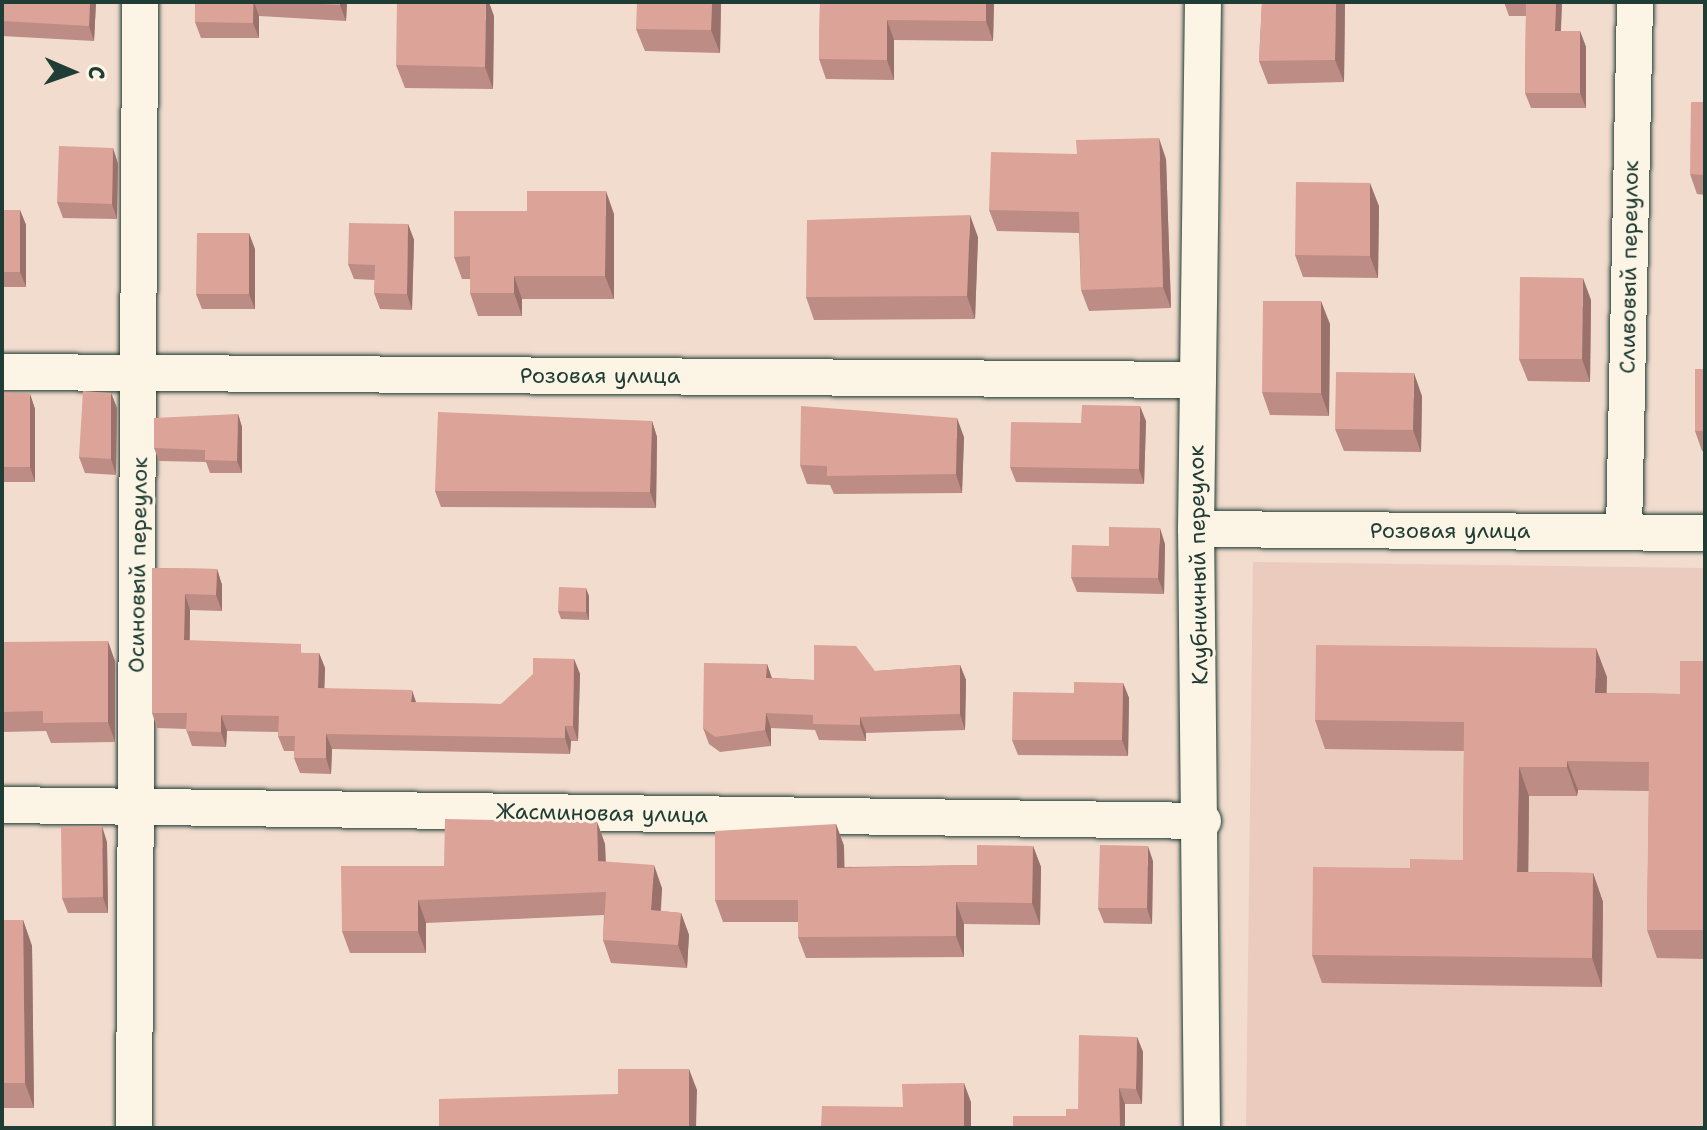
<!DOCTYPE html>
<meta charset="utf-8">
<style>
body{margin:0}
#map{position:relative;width:1707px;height:1130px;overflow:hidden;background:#f2dcce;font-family:"Shantell Sans",sans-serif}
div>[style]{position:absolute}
.built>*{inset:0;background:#ebcbbe}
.roads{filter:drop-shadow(0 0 2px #1f3d34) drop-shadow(0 0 2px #1f3d34)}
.minor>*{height:36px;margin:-18px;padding:0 18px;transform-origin:18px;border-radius:18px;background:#fcf5e5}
.wall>*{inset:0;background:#bd8c84}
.shaded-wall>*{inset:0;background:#9a726b}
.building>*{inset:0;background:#dca399}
span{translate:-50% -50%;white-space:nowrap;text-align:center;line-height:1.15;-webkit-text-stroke:6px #fcf5e5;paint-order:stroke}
.street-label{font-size:22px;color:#1f3d34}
.frame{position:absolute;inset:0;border:4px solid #1f3d34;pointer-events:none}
.north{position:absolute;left:32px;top:32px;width:80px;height:80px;-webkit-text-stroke:6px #fcf5e5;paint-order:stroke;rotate:92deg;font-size:22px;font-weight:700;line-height:32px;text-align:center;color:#1f3d34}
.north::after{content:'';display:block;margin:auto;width:28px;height:36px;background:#1f3d34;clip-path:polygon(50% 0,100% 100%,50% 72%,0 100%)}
</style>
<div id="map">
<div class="built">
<div style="clip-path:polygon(1253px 562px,1705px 568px,1705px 1128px,1246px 1128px)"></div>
</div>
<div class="roads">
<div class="minor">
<div style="left:2px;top:372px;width:1196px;rotate:0.38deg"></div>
<div style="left:1196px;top:529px;width:509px;rotate:0.45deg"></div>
<div style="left:1624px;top:532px;width:530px;rotate:-88.81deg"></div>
<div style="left:2px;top:805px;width:1201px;rotate:0.76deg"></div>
<div style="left:134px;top:1128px;width:1126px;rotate:-89.69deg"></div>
<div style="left:1202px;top:1128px;width:599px;rotate:-90.57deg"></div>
<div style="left:1196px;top:529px;width:527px;rotate:-89.24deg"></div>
</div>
</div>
<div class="wall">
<div style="clip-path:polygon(2px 2px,96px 2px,94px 41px,2px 36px)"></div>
<div style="clip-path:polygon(195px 2px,347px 2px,346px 21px,259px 16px,259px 38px,201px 38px,195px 22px)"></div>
<div style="clip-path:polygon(721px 2px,720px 53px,645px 51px,636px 29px)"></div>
<div style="clip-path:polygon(820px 2px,994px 2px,993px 41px,894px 40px,894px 80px,826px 79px,819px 59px)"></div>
<div style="clip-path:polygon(1262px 2px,1345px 2px,1344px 82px,1268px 84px,1259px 61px)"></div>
<div style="clip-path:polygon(1504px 2px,1562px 2px,1561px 31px,1580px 31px,1586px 47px,1586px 108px,1531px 108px,1525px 93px,1526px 16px,1509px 16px)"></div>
<div style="clip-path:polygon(494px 16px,493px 89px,405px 88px,396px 65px)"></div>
<div style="clip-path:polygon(1705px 102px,1705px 195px,1697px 194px,1690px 174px)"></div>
<div style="clip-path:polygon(113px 148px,118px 164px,117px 219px,63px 218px,57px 202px)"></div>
<div style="clip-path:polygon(1166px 159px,1171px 308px,1089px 311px,1081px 290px,1079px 233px,997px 231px,989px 210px)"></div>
<div style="clip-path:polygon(1379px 206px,1378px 278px,1303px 277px,1295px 255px)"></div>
<div style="clip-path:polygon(2px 210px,20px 210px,26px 225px,26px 287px,2px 287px)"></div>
<div style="clip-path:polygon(614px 214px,614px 299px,522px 299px,522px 316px,478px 316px,470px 293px,470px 279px,462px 279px,454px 257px)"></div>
<div style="clip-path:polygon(408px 224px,414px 240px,412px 310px,380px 309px,374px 293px,375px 280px,354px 279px,348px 264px)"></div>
<div style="clip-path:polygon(978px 237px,975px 319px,814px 320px,806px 297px)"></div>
<div style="clip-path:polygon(255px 249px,255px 309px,202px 309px,196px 294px)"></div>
<div style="clip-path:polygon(1591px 300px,1590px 382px,1528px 381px,1519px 359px)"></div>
<div style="clip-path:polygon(1330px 324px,1329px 416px,1270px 415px,1262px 392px)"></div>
<div style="clip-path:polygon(1705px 369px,1705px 451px,1702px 451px,1695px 431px)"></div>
<div style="clip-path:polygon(2px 392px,30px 394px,35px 409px,35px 482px,2px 482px)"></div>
<div style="clip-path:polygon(111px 393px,117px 408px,116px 475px,85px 473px,79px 457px)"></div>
<div style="clip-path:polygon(1422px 396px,1421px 452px,1344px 451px,1335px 429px)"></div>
<div style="clip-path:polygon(238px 414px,242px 427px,242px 473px,210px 473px,206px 462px,159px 461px,154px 448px)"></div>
<div style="clip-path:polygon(652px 421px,657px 437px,656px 508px,441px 507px,435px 491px)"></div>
<div style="clip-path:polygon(1146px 421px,1144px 484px,1016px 482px,1010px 467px,1081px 423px)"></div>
<div style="clip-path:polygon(964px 437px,962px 493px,834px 494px,830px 485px,807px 484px,800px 465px)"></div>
<div style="clip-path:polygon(1165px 544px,1164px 594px,1077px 592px,1071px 577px,1109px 546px)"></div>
<div style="clip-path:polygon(152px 568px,217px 569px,222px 585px,222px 611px,190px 610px,190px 641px,304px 653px,319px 653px,325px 668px,324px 688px,416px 703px,501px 704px,574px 659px,580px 674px,578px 741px,571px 741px,570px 754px,332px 749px,331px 774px,300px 773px,294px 758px,294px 751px,284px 751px,278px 736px,278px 732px,227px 731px,226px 747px,192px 746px,186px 729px,157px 728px,152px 713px)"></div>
<div style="clip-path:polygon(589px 596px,589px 620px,561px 619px,558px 611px)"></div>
<div style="clip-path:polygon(2px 642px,115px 661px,115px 742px,51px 743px,46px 731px,2px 732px)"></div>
<div style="clip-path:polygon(1705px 661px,1705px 959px,1657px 958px,1647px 930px,1649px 791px,1578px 790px,1577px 796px,1529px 796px,1528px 872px,1593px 873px,1603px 902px,1602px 987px,1322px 983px,1312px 955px,1410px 868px,1463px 860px,1464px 751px,1325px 749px,1315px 720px,1607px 677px,1606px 693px,1680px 694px)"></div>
<div style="clip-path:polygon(767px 664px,772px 678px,814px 680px,875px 671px,960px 665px,966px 680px,965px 730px,866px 733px,866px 741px,819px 740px,815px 730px,771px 728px,771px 746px,720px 752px,709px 744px,703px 728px)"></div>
<div style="clip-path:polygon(1123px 683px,1129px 698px,1128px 756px,1018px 755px,1012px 740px,1074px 693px)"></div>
<div style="clip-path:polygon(597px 822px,605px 844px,606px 862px,662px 888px,661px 911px,681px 913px,689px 935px,687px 968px,611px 963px,603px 940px,604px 915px,426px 923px,426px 953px,350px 953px,342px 931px,444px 866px)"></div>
<div style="clip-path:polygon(836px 824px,844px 846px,844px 867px,977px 865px,1033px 846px,1041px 867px,1040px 925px,964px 924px,964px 957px,806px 958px,798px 937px,798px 922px,723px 922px,715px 900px)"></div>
<div style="clip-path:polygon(107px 842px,108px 913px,68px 913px,62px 898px)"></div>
<div style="clip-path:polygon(1153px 861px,1152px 924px,1104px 923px,1098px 908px)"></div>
<div style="clip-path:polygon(2px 920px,23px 920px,32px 946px,34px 1108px,2px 1108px)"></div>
<div style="clip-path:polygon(1137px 1037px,1143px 1052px,1142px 1104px,1125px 1104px,1125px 1128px,1013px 1128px,1066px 1116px,1078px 1109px)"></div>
</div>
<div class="shaded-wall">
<div style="clip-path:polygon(90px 2px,96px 2px,94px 41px,89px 26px)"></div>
<div style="clip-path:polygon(254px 2px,259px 16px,259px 38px,253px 23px)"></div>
<div style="clip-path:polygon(340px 2px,347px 2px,346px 21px,340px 5px)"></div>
<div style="clip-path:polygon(486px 2px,489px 2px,494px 16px,493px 89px,485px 67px)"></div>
<div style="clip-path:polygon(712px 2px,721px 2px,720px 53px,711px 30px)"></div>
<div style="clip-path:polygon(986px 2px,994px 2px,993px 41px,986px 21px)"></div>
<div style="clip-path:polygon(1336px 2px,1345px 2px,1344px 82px,1335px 60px)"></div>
<div style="clip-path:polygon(1556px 2px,1562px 2px,1560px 46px,1555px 31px)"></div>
<div style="clip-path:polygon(887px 20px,894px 40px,894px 80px,887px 60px)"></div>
<div style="clip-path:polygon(1580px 31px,1586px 47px,1586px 108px,1580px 93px)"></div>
<div style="clip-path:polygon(1159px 138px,1166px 159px,1171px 308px,1163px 287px)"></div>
<div style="clip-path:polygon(113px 148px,118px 164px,117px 219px,112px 204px)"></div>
<div style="clip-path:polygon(1370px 183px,1379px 206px,1378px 278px,1370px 256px)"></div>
<div style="clip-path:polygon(606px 191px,614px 214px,614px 299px,605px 276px)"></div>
<div style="clip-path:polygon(20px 210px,26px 225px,26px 287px,20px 272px)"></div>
<div style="clip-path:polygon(970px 215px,978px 237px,975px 319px,967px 296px)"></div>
<div style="clip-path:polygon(408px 224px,414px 240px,412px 310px,407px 294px)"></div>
<div style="clip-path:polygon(249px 233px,255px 249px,255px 309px,249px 294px)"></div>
<div style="clip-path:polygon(514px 276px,522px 299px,522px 316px,514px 293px)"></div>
<div style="clip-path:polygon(1583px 278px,1591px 300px,1590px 382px,1582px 359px)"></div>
<div style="clip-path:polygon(1321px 301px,1330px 324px,1329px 416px,1321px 393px)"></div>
<div style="clip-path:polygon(1414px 373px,1422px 396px,1421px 452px,1413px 430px)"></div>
<div style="clip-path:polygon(111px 393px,117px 408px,116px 475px,111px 459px)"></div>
<div style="clip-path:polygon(30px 394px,35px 409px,35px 482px,30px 467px)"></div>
<div style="clip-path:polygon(1140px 406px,1146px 421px,1144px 484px,1139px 469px)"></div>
<div style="clip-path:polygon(238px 414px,242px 427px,242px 473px,237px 461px)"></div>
<div style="clip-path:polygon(957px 418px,964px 437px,962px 493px,956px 474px)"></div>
<div style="clip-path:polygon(652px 421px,657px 437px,656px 508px,650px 492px)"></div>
<div style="clip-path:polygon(1160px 528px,1165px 544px,1164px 594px,1158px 578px)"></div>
<div style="clip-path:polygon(217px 569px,222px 585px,222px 611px,216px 595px)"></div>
<div style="clip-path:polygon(586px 588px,589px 596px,589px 620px,586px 612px)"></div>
<div style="clip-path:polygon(185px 594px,190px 610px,189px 656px,184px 640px)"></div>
<div style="clip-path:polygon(108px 641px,115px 661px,115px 742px,108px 722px)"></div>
<div style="clip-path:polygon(1596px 648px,1607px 677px,1606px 722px,1595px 693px)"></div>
<div style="clip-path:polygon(319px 653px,325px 668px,324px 703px,318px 688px)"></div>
<div style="clip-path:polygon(574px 659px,580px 674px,578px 741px,573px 726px)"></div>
<div style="clip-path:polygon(767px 664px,772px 679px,766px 678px)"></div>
<div style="clip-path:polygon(960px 665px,966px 680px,965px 730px,960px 714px)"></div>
<div style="clip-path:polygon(1123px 683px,1129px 698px,1128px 756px,1122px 740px)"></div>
<div style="clip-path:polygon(412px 690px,417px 705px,411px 702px)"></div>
<div style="clip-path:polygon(766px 713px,771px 728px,771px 746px,765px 730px)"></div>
<div style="clip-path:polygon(221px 715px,227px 731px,226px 747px,221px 732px)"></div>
<div style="clip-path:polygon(860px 717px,866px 733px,866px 741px,860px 725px)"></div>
<div style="clip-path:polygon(565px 726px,571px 741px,570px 754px,565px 738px)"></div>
<div style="clip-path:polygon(326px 734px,332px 749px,331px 774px,326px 758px)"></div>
<div style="clip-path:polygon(1567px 761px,1578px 790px,1577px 796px,1567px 767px)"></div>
<div style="clip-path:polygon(1519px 767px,1529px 796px,1528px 901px,1517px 872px)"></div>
<div style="clip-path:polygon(597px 822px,605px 844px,606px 884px,598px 861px)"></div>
<div style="clip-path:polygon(836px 824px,844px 846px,845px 889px,837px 868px)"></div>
<div style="clip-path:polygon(102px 826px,107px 842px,108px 913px,103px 897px)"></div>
<div style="clip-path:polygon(1033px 846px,1041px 867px,1040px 925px,1032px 903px)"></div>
<div style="clip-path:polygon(1148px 846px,1153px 861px,1152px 924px,1147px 908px)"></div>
<div style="clip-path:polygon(654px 865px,662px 888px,659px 933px,651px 910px)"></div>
<div style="clip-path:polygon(1593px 873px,1603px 902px,1602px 987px,1592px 958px)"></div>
<div style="clip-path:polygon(418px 900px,426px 923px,426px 953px,418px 931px)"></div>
<div style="clip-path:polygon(956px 902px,964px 924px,964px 957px,956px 936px)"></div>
<div style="clip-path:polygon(681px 913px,689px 935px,687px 968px,678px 945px)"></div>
<div style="clip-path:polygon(23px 920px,32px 946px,34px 1108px,25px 1083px)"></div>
<div style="clip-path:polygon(1137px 1037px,1143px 1052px,1142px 1104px,1136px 1089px)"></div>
<div style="clip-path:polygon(689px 1069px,697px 1090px,696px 1128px,689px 1128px)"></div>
<div style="clip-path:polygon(964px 1083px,971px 1102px,971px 1128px,964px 1128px)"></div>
<div style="clip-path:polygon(1119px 1088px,1125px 1104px,1125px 1128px,1120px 1128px)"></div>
</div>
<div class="building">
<div style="clip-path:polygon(2px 2px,90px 2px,89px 26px,2px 21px)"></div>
<div style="clip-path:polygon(195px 2px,253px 2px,253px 23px,195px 22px)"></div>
<div style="clip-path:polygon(278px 2px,340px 2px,340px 5px)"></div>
<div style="clip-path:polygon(397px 2px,486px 2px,485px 67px,396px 65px)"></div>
<div style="clip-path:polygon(637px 2px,712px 2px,711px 30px,636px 29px)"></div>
<div style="clip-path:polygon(820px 2px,986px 2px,986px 21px,887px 20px,887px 60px,819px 59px)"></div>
<div style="clip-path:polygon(1262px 2px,1336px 2px,1335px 60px,1259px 61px)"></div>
<div style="clip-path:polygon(1526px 2px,1556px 2px,1555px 31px,1580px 31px,1580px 93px,1525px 93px)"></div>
<div style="clip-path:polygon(1691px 102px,1705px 102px,1705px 175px,1690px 174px)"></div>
<div style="clip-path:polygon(1159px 138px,1163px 287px,1081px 290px,1079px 212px,989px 210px,991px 152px,1077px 154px,1076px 140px)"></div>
<div style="clip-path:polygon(59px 146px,113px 148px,112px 204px,57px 202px)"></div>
<div style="clip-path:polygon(1296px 182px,1370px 183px,1370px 256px,1295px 255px)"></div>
<div style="clip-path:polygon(527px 191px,606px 191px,605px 276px,514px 276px,514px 293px,470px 293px,470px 256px,454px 257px,454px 211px,527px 211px)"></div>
<div style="clip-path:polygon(2px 210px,20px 210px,20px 272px,2px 272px)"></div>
<div style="clip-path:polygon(970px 215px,967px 296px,806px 297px,807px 220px)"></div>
<div style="clip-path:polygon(349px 223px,408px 224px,407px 294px,374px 293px,375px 265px,348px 264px)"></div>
<div style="clip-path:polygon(197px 233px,249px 233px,249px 294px,196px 294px)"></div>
<div style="clip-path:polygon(1520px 277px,1583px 278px,1582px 359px,1519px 359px)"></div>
<div style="clip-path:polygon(1263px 301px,1321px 301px,1321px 393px,1262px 392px)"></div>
<div style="clip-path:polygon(1695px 369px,1705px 369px,1705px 431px,1695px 431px)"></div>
<div style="clip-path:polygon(1336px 372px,1414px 373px,1413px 430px,1335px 429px)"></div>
<div style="clip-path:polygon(83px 391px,111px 393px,111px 459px,79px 457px)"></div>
<div style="clip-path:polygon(2px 392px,30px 394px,30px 467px,2px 467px)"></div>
<div style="clip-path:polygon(1082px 405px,1140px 406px,1139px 469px,1010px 467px,1011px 422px,1081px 423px)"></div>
<div style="clip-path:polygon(801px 406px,957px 418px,956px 474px,827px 476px,827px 466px,800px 465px)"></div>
<div style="clip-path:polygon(438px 412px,652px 421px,650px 492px,435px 491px)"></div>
<div style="clip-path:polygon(238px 414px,237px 461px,205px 460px,205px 450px,154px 448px,154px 418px)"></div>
<div style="clip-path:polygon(1109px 527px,1160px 528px,1158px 578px,1071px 577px,1072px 545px,1109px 546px)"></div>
<div style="clip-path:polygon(152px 568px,217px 569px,216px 595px,185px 594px,184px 640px,301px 644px,301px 653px,319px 653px,318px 688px,412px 690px,411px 702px,501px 704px,533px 674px,533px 658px,574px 659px,573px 726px,565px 726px,565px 738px,326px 734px,326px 758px,294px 758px,295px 736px,278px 736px,279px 716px,221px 715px,221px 732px,186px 731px,187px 713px,152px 713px)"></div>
<div style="clip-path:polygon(559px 587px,586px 588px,586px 612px,558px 611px)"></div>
<div style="clip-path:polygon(108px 641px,108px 722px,43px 723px,43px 711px,2px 712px,2px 642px)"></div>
<div style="clip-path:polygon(814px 645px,856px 646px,875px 671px,960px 665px,960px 714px,860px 717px,860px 725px,813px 724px,813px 715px,766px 713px,765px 730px,715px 737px,703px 728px,704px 663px,767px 664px,766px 678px,814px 680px)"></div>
<div style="clip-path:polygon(1316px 645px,1596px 648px,1595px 693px,1680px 694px,1680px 661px,1705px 661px,1705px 930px,1647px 930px,1649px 762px,1567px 761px,1567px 767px,1519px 767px,1517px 872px,1593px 873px,1592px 958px,1312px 955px,1313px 867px,1410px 868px,1410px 859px,1463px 860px,1464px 722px,1315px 720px)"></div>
<div style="clip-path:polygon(1074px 682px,1123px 683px,1122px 740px,1012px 740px,1013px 692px,1074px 693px)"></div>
<div style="clip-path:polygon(445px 819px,597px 822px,598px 861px,654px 865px,651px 910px,681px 913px,678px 945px,603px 940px,606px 892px,418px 900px,418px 931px,342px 931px,341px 866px,444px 866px)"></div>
<div style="clip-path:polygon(836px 824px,837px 868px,977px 865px,977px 845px,1033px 846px,1032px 903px,956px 902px,956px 936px,798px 937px,798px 900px,715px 900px,715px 831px)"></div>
<div style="clip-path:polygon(102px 826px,103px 897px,62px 898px,61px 827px)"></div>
<div style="clip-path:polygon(1100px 845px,1148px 846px,1147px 908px,1098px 908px)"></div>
<div style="clip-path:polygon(2px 920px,23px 920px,25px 1083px,2px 1083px)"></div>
<div style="clip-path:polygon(1079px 1035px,1137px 1037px,1136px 1089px,1119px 1088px,1120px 1128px,1013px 1128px,1013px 1116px,1066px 1116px,1066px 1109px,1078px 1109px)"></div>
<div style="clip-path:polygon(618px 1069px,689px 1069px,689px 1128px,439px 1128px,439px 1099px,618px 1094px)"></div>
<div style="clip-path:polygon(964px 1083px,964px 1128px,821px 1128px,822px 1106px,903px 1107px,902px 1084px)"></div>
</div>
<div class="street-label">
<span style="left:1629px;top:267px;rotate:-89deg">Сливовый переулок</span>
<span style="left:600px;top:376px">Розовая улица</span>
<span style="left:1450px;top:531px">Розовая улица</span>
<span style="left:138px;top:565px;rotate:-89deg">Осиновый переулок</span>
<span style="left:1198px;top:565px;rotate:-91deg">Клубничный переулок</span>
<span style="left:602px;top:813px;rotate:1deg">Жасминовая улица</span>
</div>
<div class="frame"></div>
<div class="north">С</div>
</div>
